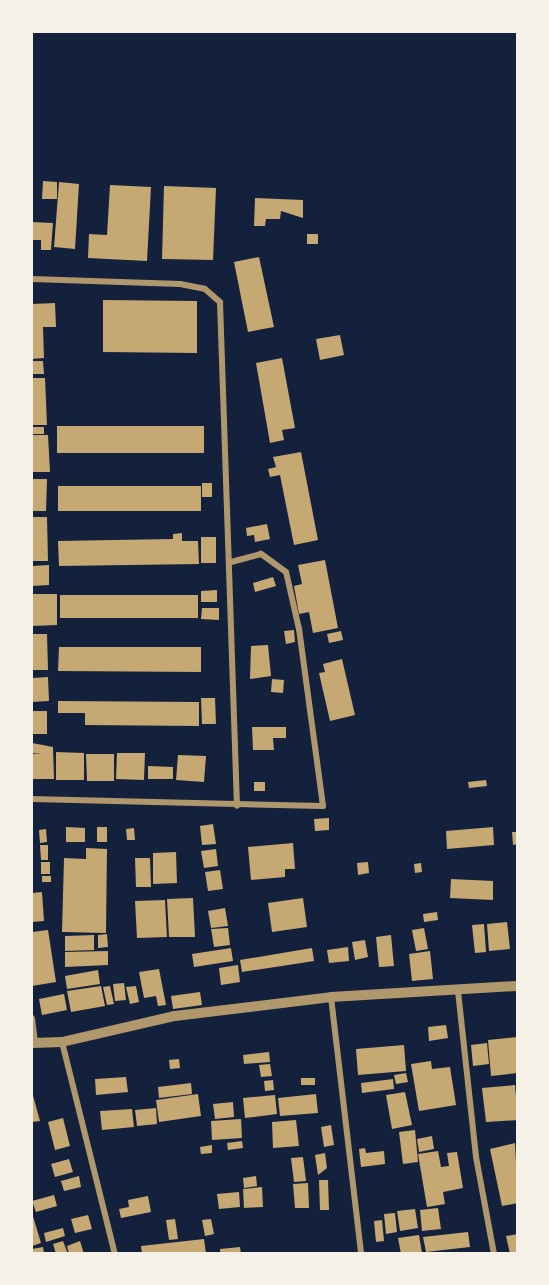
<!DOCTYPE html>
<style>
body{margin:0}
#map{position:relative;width:549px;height:1285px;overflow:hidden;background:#14213d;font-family:Manrope,sans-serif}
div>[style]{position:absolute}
.building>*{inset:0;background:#c6a872}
.minor>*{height:6px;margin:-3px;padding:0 3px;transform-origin:3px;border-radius:3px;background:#b1986c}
.tertiary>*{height:10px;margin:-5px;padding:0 5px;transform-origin:5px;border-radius:5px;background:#b1986c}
span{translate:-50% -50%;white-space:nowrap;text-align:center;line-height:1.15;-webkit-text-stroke:6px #f6f1e7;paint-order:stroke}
.frame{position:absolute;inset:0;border:33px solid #f6f1e7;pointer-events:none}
</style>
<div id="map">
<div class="building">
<div style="clip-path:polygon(43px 181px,57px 182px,57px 199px,42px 199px)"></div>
<div style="clip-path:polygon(59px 182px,79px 184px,75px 249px,54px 247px)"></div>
<div style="clip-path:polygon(110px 185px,151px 187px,147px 261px,88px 258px,89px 234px,107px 235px)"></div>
<div style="clip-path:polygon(164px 186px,216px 188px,213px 260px,162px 259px)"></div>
<div style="clip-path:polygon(255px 198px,303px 200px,303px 218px,281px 211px,280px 219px,266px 219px,265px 226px,254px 226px)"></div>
<div style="clip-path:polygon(32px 222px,53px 223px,51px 250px,41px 250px,41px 240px,32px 240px)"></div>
<div style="clip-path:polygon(307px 234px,318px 234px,318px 244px,307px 244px)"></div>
<div style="clip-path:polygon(259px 257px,274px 327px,248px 332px,234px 262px)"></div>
<div style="clip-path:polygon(103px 300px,197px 301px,197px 353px,103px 352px)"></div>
<div style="clip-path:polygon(55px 303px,56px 327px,43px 327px,44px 358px,32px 359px,32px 304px)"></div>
<div style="clip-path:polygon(340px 335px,344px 355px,320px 360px,316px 339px)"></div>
<div style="clip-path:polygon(282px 358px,295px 428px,282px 430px,284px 440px,270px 443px,256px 363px)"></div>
<div style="clip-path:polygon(32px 361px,43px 361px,44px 374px,32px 374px)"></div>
<div style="clip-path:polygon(32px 378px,45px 378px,47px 425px,32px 425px)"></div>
<div style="clip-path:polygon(57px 426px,204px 426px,204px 453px,57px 453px)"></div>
<div style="clip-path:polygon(32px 427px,44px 427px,44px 434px,32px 434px)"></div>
<div style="clip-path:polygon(32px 435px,48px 435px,50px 472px,32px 472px)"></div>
<div style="clip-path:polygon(301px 452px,318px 540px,294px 545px,280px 475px,270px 477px,268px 469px,276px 467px,273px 457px)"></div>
<div style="clip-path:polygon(32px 479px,47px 479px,46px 511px,32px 511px)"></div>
<div style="clip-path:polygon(202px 483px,212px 483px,212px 497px,202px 497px)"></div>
<div style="clip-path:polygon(58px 486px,201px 486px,201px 511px,58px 511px)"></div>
<div style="clip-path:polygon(32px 517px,47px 517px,48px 561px,32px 561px)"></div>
<div style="clip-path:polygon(267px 524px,270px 539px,255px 542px,254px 535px,247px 536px,246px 528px)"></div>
<div style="clip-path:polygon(182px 533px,182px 541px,198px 541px,199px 564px,59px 566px,58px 541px,173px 539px,173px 534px)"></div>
<div style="clip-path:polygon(201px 537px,216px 537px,216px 563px,201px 563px)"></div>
<div style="clip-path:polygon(325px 560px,338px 628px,313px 633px,309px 612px,299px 614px,294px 586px,302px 584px,298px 565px)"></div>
<div style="clip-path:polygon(49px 565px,49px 585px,32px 586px,32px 566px)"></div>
<div style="clip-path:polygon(273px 577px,276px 586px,255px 592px,253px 583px)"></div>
<div style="clip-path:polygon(217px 590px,217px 602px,201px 602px,201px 591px)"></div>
<div style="clip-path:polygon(32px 594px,57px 594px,57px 625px,32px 626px)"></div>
<div style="clip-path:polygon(60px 595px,198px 595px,198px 618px,60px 618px)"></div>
<div style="clip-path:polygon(202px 608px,219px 608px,219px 620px,201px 619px)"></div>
<div style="clip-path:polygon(294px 630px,295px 642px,286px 644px,284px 631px)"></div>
<div style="clip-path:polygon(341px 631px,343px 640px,329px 643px,327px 634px)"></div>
<div style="clip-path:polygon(32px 634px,47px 634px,48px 670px,32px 670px)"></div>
<div style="clip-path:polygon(268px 645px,271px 676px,250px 679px,251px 646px)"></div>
<div style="clip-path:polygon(59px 647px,201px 647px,201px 672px,58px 671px)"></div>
<div style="clip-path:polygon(342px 659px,355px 715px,330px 721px,319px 673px,325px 672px,323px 664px)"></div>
<div style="clip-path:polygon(48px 677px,49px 701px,32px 702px,32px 678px)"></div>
<div style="clip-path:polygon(272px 679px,284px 680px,283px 693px,271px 692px)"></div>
<div style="clip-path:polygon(201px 698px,215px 698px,216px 724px,202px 724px)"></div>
<div style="clip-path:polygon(58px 701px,199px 702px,199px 726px,85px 725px,85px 713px,58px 713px)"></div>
<div style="clip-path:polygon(32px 711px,47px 711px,47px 734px,32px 734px)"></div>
<div style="clip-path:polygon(252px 727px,286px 727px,286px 738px,273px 738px,274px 750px,253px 750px)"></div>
<div style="clip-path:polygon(32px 743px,53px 747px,54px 779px,32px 779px,32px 754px,41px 754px,32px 753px)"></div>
<div style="clip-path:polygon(56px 752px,84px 753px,84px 780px,56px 780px)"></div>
<div style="clip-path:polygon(117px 753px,145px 753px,144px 780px,116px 779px)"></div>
<div style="clip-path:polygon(86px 754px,114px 754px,114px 781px,87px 781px)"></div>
<div style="clip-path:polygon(178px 755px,206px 756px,204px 782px,176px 780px)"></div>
<div style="clip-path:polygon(148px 766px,173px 767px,173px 779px,148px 779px)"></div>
<div style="clip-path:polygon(486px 780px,487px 786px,469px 788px,468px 782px)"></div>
<div style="clip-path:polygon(254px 782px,265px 782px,265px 791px,254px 791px)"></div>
<div style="clip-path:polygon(329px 818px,329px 830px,315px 831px,314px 819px)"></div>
<div style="clip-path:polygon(213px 824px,216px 844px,202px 845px,200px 826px)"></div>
<div style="clip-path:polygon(66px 827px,85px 828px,85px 842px,66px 842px)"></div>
<div style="clip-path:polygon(97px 827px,107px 827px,107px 842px,97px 842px)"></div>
<div style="clip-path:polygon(493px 827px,494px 845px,447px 849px,446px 831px)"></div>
<div style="clip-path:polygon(134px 828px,135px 840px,127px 840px,126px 829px)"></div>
<div style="clip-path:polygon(46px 829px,47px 842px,40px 843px,39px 830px)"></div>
<div style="clip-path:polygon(512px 832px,518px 832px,518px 844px,513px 845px)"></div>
<div style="clip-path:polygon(293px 843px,295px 869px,285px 869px,285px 877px,251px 880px,248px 847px)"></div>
<div style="clip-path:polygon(40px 845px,48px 845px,48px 860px,41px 860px)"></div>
<div style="clip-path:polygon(86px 848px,107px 849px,106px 933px,62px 932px,64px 858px,86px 859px)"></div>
<div style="clip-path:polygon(216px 849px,218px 866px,204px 868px,201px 851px)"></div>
<div style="clip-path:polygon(176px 852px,177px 883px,153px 884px,153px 853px)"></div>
<div style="clip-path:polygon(135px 858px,150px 858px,151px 887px,136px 887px)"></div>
<div style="clip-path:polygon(41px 862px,50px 862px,50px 874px,41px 874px)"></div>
<div style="clip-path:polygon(368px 862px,369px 873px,358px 875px,357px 863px)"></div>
<div style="clip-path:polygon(421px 863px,422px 872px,415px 873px,414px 864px)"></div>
<div style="clip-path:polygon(220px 870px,223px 889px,208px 891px,205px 872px)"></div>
<div style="clip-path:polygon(42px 876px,51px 876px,51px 882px,42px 882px)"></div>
<div style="clip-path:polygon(451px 879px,493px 881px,493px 900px,450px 898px)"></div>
<div style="clip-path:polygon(42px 892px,44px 921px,32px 922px,32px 893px)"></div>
<div style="clip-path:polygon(193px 898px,195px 937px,169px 937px,167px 899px)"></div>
<div style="clip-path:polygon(303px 898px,307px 927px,272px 932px,268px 903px)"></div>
<div style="clip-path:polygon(165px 900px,167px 937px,137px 938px,135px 901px)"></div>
<div style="clip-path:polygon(225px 908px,228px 926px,211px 928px,208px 911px)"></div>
<div style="clip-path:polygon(437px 912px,438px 920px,424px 922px,423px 914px)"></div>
<div style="clip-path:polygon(507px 922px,510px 949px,489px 951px,487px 924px)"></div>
<div style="clip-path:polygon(484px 924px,486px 952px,475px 953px,472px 925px)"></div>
<div style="clip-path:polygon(228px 928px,230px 945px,214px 947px,211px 929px)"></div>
<div style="clip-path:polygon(424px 928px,428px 949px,416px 951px,412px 930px)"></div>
<div style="clip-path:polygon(48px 930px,56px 982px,32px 986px,32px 932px)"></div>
<div style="clip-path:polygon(107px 934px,108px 947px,98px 948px,98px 935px)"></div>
<div style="clip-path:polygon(94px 935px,94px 950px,65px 951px,65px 936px)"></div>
<div style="clip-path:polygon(391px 935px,394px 966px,379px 967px,376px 937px)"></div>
<div style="clip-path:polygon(365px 940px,368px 957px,355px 960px,352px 942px)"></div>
<div style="clip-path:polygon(348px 947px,349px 961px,329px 963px,327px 950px)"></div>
<div style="clip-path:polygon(231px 948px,233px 961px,194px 967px,192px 954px)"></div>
<div style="clip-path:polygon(312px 948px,314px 961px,242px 972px,240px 960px)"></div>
<div style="clip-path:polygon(108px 951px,108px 965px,65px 967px,65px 952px)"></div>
<div style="clip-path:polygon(430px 951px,433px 979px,412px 981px,409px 954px)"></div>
<div style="clip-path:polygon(238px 965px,240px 982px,221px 985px,219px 968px)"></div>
<div style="clip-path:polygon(159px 969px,166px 1005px,158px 1006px,156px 996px,144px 998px,139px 972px)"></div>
<div style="clip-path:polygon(98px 970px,100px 984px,67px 989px,65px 976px)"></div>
<div style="clip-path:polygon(124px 983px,126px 1000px,115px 1001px,113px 984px)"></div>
<div style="clip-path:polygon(101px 986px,105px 1006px,71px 1012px,67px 991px)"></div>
<div style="clip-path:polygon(110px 986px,114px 1004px,107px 1005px,103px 987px)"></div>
<div style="clip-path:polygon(136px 986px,139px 1002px,130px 1004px,126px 987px)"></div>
<div style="clip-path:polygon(200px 992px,202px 1005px,173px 1009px,171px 996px)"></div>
<div style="clip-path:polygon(64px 994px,67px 1010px,42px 1015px,39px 999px)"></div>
<div style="clip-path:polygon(446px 1025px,448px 1038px,429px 1041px,428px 1027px)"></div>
<div style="clip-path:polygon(518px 1037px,518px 1073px,491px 1076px,488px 1040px)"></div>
<div style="clip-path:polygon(487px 1043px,489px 1064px,473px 1066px,471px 1045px)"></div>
<div style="clip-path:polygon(404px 1045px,406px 1071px,358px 1075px,356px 1049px)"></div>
<div style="clip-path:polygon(269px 1052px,270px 1062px,244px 1064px,243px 1055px)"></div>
<div style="clip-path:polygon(179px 1059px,180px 1068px,170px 1069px,169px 1060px)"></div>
<div style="clip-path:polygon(431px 1061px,432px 1069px,450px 1067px,456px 1105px,419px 1111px,411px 1064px)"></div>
<div style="clip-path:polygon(270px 1064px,272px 1076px,261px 1077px,259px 1065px)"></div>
<div style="clip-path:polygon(406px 1073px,408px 1082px,396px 1084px,394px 1075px)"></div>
<div style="clip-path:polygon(126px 1077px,128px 1092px,96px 1095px,95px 1079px)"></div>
<div style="clip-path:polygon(301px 1078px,315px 1078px,315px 1085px,301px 1085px)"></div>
<div style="clip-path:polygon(393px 1079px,394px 1089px,362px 1093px,361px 1083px)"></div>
<div style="clip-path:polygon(273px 1080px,274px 1090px,265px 1091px,264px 1081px)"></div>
<div style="clip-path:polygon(191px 1083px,192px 1094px,159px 1098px,158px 1087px)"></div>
<div style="clip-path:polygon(515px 1085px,518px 1120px,486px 1122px,482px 1088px)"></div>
<div style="clip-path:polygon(32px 1092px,40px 1121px,32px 1122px)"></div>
<div style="clip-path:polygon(405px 1092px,412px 1125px,392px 1129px,386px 1095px)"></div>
<div style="clip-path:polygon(198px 1094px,201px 1116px,159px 1122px,156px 1100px)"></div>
<div style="clip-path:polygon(316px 1094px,318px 1113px,280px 1116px,278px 1098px)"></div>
<div style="clip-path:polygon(275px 1095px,277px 1114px,245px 1118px,243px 1098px)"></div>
<div style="clip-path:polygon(233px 1102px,234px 1117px,215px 1119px,213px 1104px)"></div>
<div style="clip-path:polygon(156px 1108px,157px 1124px,137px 1126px,135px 1110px)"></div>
<div style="clip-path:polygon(132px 1109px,134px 1127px,102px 1130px,100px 1111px)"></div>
<div style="clip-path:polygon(63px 1118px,70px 1146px,55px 1150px,48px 1122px)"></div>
<div style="clip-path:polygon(241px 1119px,242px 1138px,212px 1140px,211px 1121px)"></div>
<div style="clip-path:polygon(296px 1120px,299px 1146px,273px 1148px,272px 1122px)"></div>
<div style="clip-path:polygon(331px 1125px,334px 1145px,324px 1147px,321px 1127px)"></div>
<div style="clip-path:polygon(415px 1130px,418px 1162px,403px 1164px,399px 1132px)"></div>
<div style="clip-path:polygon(432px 1136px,434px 1149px,419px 1152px,417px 1139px)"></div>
<div style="clip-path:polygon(242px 1141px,243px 1148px,228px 1150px,227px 1143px)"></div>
<div style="clip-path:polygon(515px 1143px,518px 1203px,502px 1206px,490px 1149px)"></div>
<div style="clip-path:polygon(212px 1145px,212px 1153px,201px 1154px,200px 1147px)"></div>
<div style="clip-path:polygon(365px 1148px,366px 1153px,384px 1151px,385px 1164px,361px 1167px,359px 1149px)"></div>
<div style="clip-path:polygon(438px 1151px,441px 1167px,449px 1166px,447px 1153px,457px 1152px,463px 1188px,443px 1192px,445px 1204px,427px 1207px,418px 1154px)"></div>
<div style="clip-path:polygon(325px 1153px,327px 1168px,318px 1175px,315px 1155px)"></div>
<div style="clip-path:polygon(303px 1157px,306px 1181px,294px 1182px,291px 1158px)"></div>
<div style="clip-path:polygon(69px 1159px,73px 1172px,55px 1177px,51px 1164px)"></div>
<div style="clip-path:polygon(79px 1176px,81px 1187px,64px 1191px,61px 1181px)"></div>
<div style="clip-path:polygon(256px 1176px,257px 1186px,244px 1188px,243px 1178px)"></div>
<div style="clip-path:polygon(319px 1180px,328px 1180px,329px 1210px,320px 1210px)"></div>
<div style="clip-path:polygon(308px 1183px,309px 1208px,295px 1208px,293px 1184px)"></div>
<div style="clip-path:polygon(262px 1187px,263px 1207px,244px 1208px,243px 1189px)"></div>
<div style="clip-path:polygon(239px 1192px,240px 1207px,219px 1209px,217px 1194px)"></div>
<div style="clip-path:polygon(54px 1195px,57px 1206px,36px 1212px,32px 1201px)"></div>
<div style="clip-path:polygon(148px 1196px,151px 1212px,121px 1218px,119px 1209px,129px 1207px,128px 1200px)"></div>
<div style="clip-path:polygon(438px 1208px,441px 1229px,422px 1231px,420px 1210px)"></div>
<div style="clip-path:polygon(415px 1209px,418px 1228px,400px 1231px,397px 1211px)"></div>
<div style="clip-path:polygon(32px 1213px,41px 1243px,32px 1246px)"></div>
<div style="clip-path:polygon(395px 1213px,397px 1232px,386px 1234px,384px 1214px)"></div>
<div style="clip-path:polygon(88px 1215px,92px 1229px,75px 1233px,71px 1219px)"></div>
<div style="clip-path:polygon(175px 1219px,178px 1239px,169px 1240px,166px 1220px)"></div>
<div style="clip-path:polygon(211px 1219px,214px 1234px,205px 1236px,202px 1220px)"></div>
<div style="clip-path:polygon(382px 1220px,384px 1241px,376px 1242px,374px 1221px)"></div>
<div style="clip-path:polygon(63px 1228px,65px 1236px,46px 1242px,44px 1233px)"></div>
<div style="clip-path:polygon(468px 1232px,470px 1247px,426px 1252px,423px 1237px)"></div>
<div style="clip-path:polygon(518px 1234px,518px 1254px,510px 1254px,506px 1236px)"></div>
<div style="clip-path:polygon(419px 1235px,422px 1253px,401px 1254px,398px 1238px)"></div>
<div style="clip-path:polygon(204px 1239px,206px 1254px,142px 1254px,141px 1246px)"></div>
<div style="clip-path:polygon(63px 1241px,68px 1254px,56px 1254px,53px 1244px)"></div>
<div style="clip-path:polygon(80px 1241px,84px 1254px,69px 1254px,67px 1246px)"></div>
<div style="clip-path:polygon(43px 1247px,44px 1254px,32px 1254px,32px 1249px)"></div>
<div style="clip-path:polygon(240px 1247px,241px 1254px,220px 1254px,220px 1249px)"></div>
</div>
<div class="minor">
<div style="left:32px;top:279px;width:148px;rotate:1.9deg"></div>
<div style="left:180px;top:284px;width:25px;rotate:11deg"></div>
<div style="left:205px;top:289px;width:20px;rotate:41deg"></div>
<div style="left:220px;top:302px;width:504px;rotate:88.07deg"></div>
<div style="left:32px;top:799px;width:291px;rotate:1.4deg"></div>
<div style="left:323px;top:806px;width:179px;rotate:-97.7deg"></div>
<div style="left:299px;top:629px;width:58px;rotate:-102.8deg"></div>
<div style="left:286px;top:572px;width:31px;rotate:-144deg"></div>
<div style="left:261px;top:554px;width:30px;rotate:165deg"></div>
<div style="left:458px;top:991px;width:167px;rotate:83.8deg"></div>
<div style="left:476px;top:1157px;width:99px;rotate:79.5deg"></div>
<div style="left:331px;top:997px;width:259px;rotate:83.3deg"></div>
<div style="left:32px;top:1018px;width:24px;rotate:83deg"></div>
<div style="left:62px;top:1042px;width:219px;rotate:76deg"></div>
</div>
<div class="tertiary">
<div style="left:32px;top:1043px;width:30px;rotate:-2deg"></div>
<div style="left:62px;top:1042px;width:116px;rotate:-13deg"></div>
<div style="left:175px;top:1016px;width:157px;rotate:-6.9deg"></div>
<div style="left:331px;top:997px;width:187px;rotate:-3.4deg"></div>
</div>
<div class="frame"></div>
</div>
